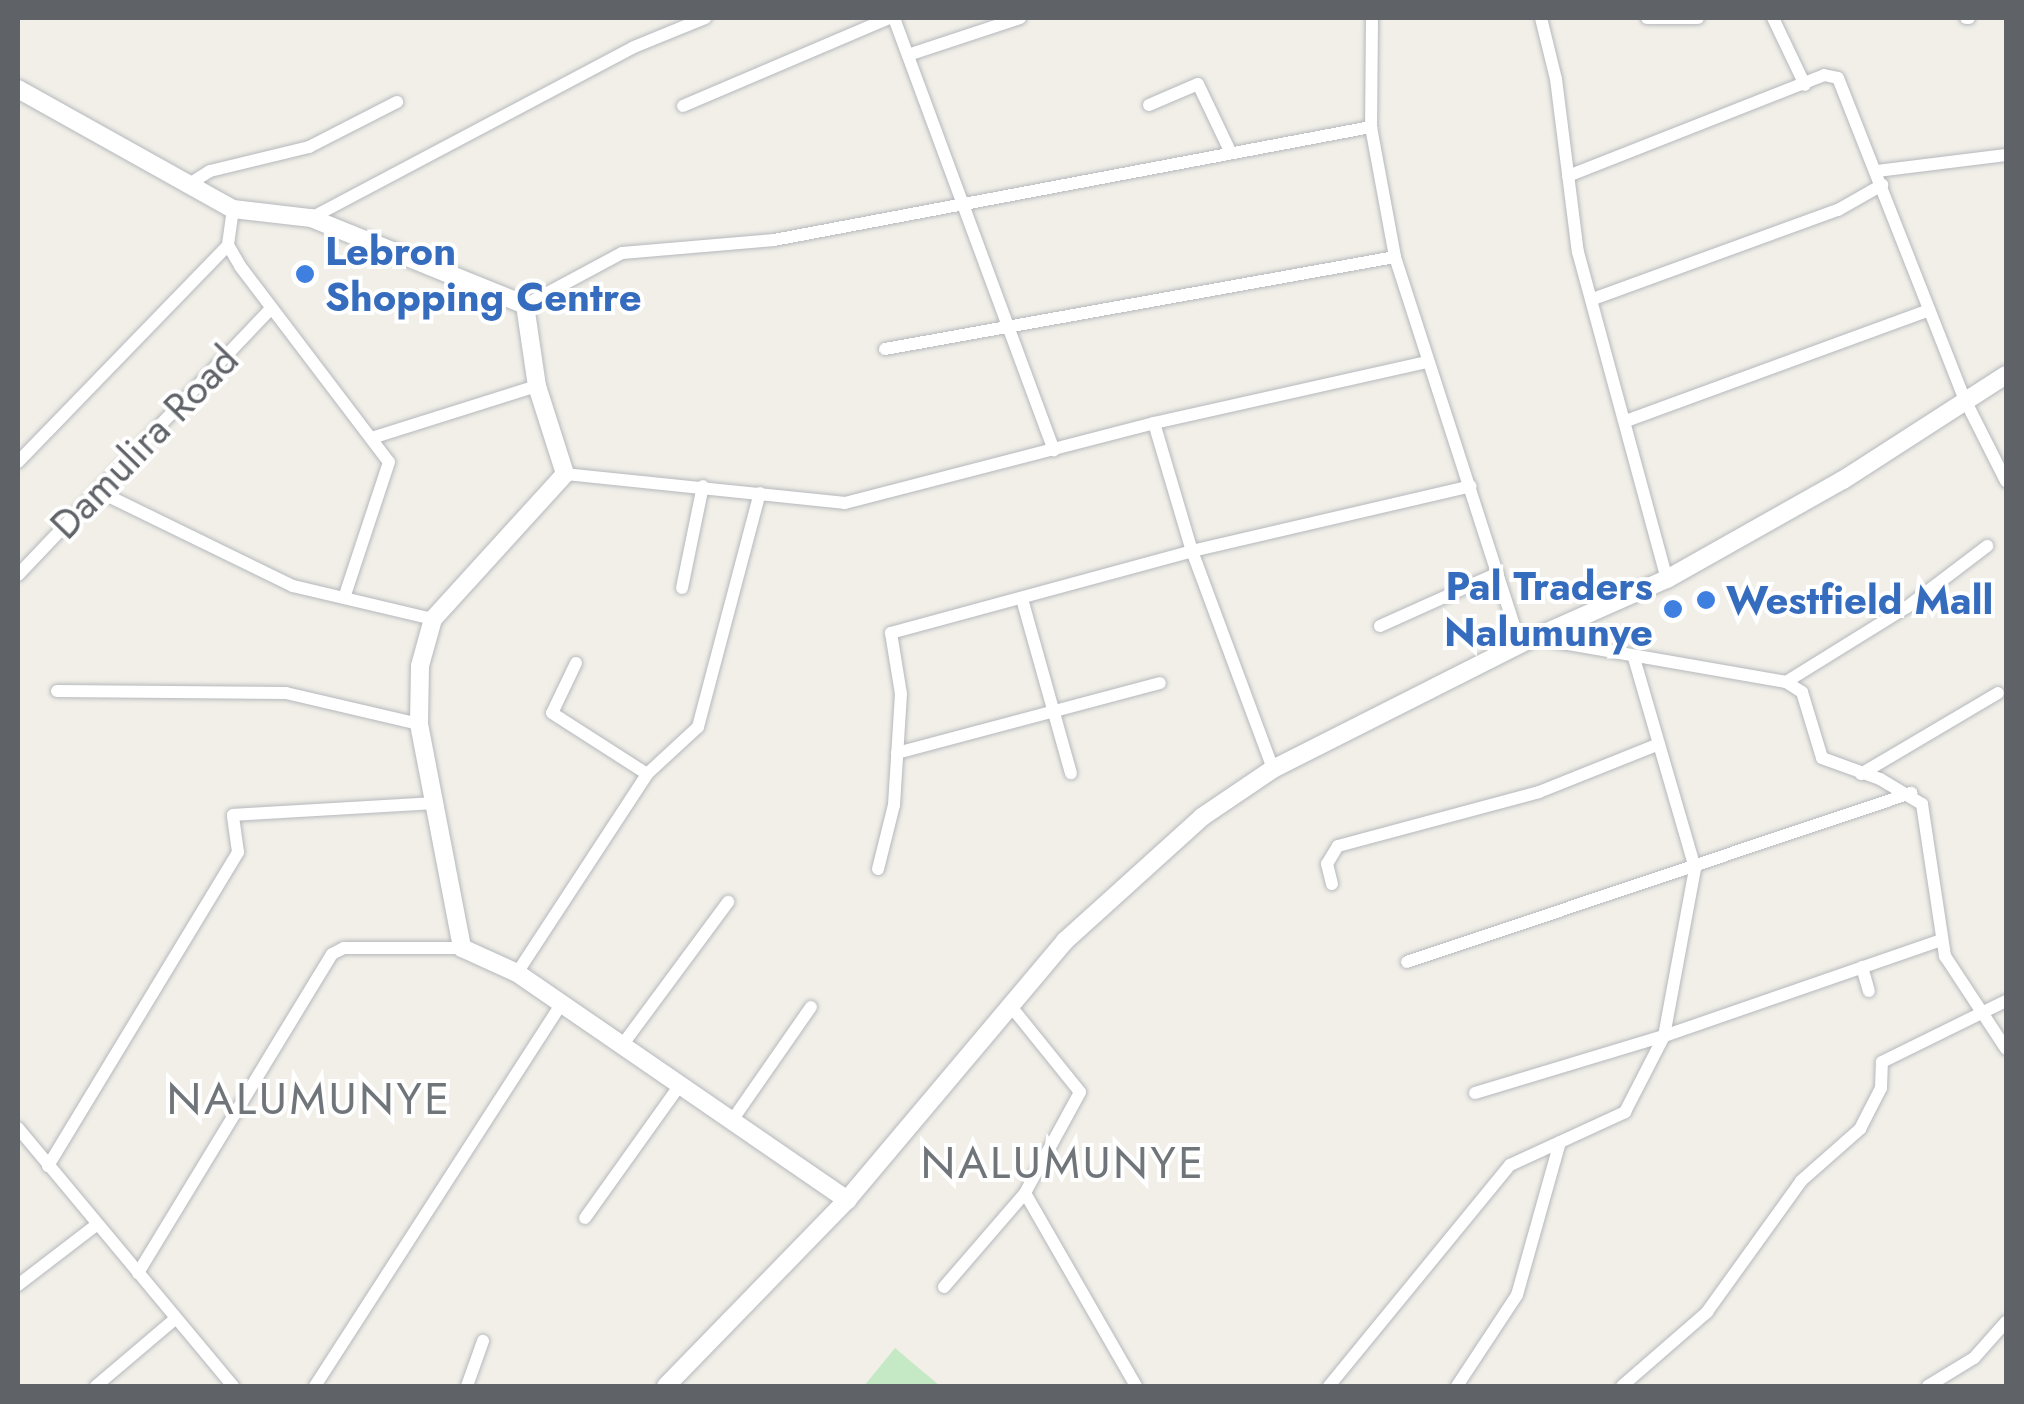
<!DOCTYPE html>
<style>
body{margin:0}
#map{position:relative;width:2024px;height:1404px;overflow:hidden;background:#f1efe8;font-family:Jost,sans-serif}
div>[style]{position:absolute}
.green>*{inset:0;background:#c5e8c5}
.roads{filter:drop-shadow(0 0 2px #b5b8bc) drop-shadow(0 0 2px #b5b8bc)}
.street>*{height:12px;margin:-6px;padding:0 6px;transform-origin:6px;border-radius:6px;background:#fff}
.secondary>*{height:18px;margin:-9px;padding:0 9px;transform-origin:9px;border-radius:9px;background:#fff}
.dots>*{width:28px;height:28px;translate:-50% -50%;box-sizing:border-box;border:5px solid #fff;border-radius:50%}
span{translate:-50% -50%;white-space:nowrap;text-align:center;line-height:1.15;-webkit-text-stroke:8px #fff;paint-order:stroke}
.shop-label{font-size:40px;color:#366cbe;font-weight:700}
.left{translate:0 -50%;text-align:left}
.right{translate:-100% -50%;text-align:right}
.street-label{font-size:40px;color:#5f6368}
.quarter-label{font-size:45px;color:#70757a;letter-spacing:2.5px}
.frame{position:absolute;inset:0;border:20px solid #5f6368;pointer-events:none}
</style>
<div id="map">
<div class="green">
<div style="clip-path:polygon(895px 1348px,940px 1386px,864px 1386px)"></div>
</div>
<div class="roads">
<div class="street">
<div style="left:894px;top:18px;width:461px;rotate:69.7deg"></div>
<div style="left:1372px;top:18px;width:109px;rotate:90.5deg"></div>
<div style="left:1371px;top:127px;width:132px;rotate:79.5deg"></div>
<div style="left:1395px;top:257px;width:407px;rotate:72.1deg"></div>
<div style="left:1541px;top:18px;width:63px;rotate:76.2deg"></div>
<div style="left:1556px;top:79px;width:174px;rotate:82.8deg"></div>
<div style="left:1578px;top:252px;width:339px;rotate:74.8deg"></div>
<div style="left:1647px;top:18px;width:51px"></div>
<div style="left:1773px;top:18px;width:74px;rotate:64.5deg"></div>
<div style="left:1966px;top:18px;width:3px"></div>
<div style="left:908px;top:55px;width:118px;rotate:-18.3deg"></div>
<div style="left:1149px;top:105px;width:53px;rotate:-23.2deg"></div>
<div style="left:1198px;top:84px;width:74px;rotate:64.5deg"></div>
<div style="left:683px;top:106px;width:224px;rotate:-23.1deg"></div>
<div style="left:1877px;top:171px;width:130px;rotate:-7.1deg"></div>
<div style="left:1568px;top:176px;width:275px;rotate:-21.5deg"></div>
<div style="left:1824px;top:75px;width:14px;rotate:12deg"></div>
<div style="left:1838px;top:78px;width:346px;rotate:68.5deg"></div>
<div style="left:1965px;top:400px;width:91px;rotate:63.2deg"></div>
<div style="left:186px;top:186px;width:28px;rotate:-32deg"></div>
<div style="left:210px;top:171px;width:102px;rotate:-13.6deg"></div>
<div style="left:309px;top:147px;width:99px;rotate:-27.1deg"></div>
<div style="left:233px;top:209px;width:36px;rotate:98deg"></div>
<div style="left:228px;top:245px;width:24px;rotate:60deg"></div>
<div style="left:240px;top:266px;width:246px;rotate:52.8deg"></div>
<div style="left:389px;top:462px;width:143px;rotate:108.3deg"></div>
<div style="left:311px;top:218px;width:365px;rotate:-27.9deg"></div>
<div style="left:634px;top:47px;width:77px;rotate:-22.2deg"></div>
<div style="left:1593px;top:299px;width:261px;rotate:-20deg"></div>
<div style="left:1838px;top:210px;width:51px;rotate:-29.6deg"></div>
<div style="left:525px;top:305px;width:110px;rotate:-28.2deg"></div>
<div style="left:622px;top:253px;width:153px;rotate:-4.9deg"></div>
<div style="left:774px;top:240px;width:608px;rotate:-10.72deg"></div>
<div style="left:885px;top:349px;width:518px;rotate:-10.23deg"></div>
<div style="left:1626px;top:421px;width:323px;rotate:-20.1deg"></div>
<div style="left:1154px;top:423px;width:281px;rotate:-12.6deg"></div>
<div style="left:375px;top:437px;width:170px;rotate:-17.5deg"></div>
<div style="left:18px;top:462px;width:302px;rotate:-45.9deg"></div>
<div style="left:565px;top:474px;width:281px;rotate:5.9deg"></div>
<div style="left:845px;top:503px;width:319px;rotate:-14.5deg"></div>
<div style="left:1154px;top:423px;width:134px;rotate:73.5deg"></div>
<div style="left:1192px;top:551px;width:233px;rotate:69.6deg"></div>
<div style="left:98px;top:491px;width:217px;rotate:26deg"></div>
<div style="left:293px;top:586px;width:144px;rotate:13.3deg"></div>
<div style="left:18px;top:575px;width:368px;rotate:-46.5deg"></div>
<div style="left:682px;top:588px;width:104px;rotate:-78.4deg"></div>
<div style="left:1022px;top:599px;width:181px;rotate:74.3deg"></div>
<div style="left:1380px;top:626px;width:129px;rotate:-24.2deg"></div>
<div style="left:1534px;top:638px;width:256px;rotate:9.9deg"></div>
<div style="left:1786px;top:682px;width:19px;rotate:32deg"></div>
<div style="left:1802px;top:692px;width:69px;rotate:73.1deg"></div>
<div style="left:1822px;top:758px;width:62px;rotate:19.9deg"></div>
<div style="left:1880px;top:779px;width:49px;rotate:30.8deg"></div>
<div style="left:1922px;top:804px;width:154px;rotate:81.4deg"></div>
<div style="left:1945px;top:956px;width:111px;rotate:56.7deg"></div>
<div style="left:576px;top:663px;width:55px;rotate:115.6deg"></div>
<div style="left:552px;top:713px;width:113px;rotate:32.7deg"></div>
<div style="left:1786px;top:682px;width:142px;rotate:-31.8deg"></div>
<div style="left:1907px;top:607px;width:101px;rotate:-37.3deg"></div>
<div style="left:57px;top:691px;width:229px;rotate:0.5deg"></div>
<div style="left:286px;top:693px;width:137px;rotate:13.1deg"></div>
<div style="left:897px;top:753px;width:272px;rotate:-14.9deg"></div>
<div style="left:1861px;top:774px;width:159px;rotate:-30.6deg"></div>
<div style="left:878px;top:869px;width:66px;rotate:-76deg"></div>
<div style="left:894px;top:805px;width:111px;rotate:-86.4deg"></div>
<div style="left:901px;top:694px;width:62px;rotate:-99.3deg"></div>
<div style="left:891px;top:633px;width:312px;rotate:-15.2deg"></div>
<div style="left:1192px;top:551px;width:286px;rotate:-13.1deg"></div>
<div style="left:1332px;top:884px;width:21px;rotate:-104deg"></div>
<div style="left:1327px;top:864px;width:21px;rotate:-59deg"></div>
<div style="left:1338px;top:846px;width:208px;rotate:-15deg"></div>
<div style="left:1539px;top:792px;width:129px;rotate:-21.8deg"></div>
<div style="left:1407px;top:962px;width:532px;rotate:-18.54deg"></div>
<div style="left:1862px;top:967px;width:25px;rotate:74deg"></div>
<div style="left:517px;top:973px;width:238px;rotate:-56.8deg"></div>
<div style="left:647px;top:774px;width:69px;rotate:-42.7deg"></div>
<div style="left:698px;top:727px;width:242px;rotate:-75.2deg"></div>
<div style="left:623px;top:1044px;width:177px;rotate:-53.5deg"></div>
<div style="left:1475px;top:1093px;width:197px;rotate:-16.8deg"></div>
<div style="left:1664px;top:1036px;width:171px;rotate:-79.5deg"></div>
<div style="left:1695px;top:868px;width:219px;rotate:-106.2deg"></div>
<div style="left:731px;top:1122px;width:140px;rotate:-55.2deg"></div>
<div style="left:18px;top:1128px;width:336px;rotate:50.2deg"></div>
<div style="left:48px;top:1166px;width:367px;rotate:-58.8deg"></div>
<div style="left:238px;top:852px;width:37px;rotate:-98deg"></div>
<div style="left:233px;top:815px;width:201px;rotate:-3.4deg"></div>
<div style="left:1025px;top:1193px;width:223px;rotate:60.1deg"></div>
<div style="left:585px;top:1218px;width:163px;rotate:-54.5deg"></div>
<div style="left:138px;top:1273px;width:373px;rotate:-58.7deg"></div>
<div style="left:332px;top:954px;width:13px;rotate:-27deg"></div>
<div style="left:344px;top:948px;width:118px"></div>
<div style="left:18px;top:1285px;width:97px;rotate:-37.5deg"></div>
<div style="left:944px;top:1287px;width:124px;rotate:-49.2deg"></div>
<div style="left:1025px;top:1193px;width:115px;rotate:-61.4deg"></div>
<div style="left:1080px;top:1092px;width:113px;rotate:-128.9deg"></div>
<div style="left:96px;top:1386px;width:104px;rotate:-40.3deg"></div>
<div style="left:315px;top:1386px;width:454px;rotate:-57.2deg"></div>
<div style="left:467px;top:1386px;width:48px;rotate:-70.4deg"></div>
<div style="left:1329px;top:1386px;width:286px;rotate:-50.7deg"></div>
<div style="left:1510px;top:1165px;width:127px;rotate:-24.7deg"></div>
<div style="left:1625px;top:1112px;width:85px;rotate:-62.8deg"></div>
<div style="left:1664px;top:1036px;width:294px;rotate:-19.1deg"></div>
<div style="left:1457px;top:1386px;width:109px;rotate:-56.6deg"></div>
<div style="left:1517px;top:1295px;width:159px;rotate:-74.3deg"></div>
<div style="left:1622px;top:1386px;width:113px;rotate:-41deg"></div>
<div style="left:1707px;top:1312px;width:161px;rotate:-54.3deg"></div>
<div style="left:1801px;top:1181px;width:79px;rotate:-41.4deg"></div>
<div style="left:1860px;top:1129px;width:46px;rotate:-62.9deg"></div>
<div style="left:1881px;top:1088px;width:26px;rotate:-88deg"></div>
<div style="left:1882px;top:1062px;width:138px;rotate:-26.2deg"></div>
<div style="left:1928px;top:1386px;width:54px;rotate:-31.3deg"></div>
<div style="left:1974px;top:1358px;width:48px;rotate:-48.4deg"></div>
</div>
<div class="secondary">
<div style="left:18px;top:89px;width:246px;rotate:29.2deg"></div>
<div style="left:233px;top:209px;width:79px;rotate:6.6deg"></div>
<div style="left:311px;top:218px;width:231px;rotate:22.1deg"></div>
<div style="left:525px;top:305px;width:82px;rotate:81.6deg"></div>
<div style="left:537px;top:386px;width:92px;rotate:72.3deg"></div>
<div style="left:565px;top:474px;width:196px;rotate:132.3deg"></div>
<div style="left:433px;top:619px;width:49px;rotate:105.5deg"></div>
<div style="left:420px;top:666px;width:58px;rotate:91deg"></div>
<div style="left:419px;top:724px;width:228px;rotate:79.1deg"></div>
<div style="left:462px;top:948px;width:60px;rotate:24.4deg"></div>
<div style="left:517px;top:973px;width:401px;rotate:34.5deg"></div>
<div style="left:666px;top:1386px;width:260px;rotate:-45.8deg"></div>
<div style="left:847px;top:1200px;width:339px;rotate:-49.9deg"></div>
<div style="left:1065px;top:941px;width:185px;rotate:-42.1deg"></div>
<div style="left:1202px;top:817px;width:86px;rotate:-34.1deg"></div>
<div style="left:1273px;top:769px;width:277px;rotate:-26.8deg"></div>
<div style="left:1520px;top:644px;width:161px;rotate:-23.9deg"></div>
<div style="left:1667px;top:579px;width:202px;rotate:-29.4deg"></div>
<div style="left:1843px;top:480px;width:194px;rotate:-32.8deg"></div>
</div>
</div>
<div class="dots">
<div style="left:305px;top:274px;background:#3f7fe0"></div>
<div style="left:1706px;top:600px;background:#3f7fe0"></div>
<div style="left:1673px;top:609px;background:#3f7fe0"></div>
</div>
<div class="shop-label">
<span class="left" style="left:325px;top:274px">Lebron<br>Shopping Centre</span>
<span class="right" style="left:1653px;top:609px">Pal Traders<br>Nalumunye</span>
<span class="left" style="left:1726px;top:600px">Westfield Mall</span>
</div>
<div class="street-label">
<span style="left:144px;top:442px;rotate:-46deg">Damulira Road</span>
</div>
<div class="quarter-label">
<span style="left:309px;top:1099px">NALUMUNYE</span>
<span style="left:1063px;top:1163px">NALUMUNYE</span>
</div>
<div class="frame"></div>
</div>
